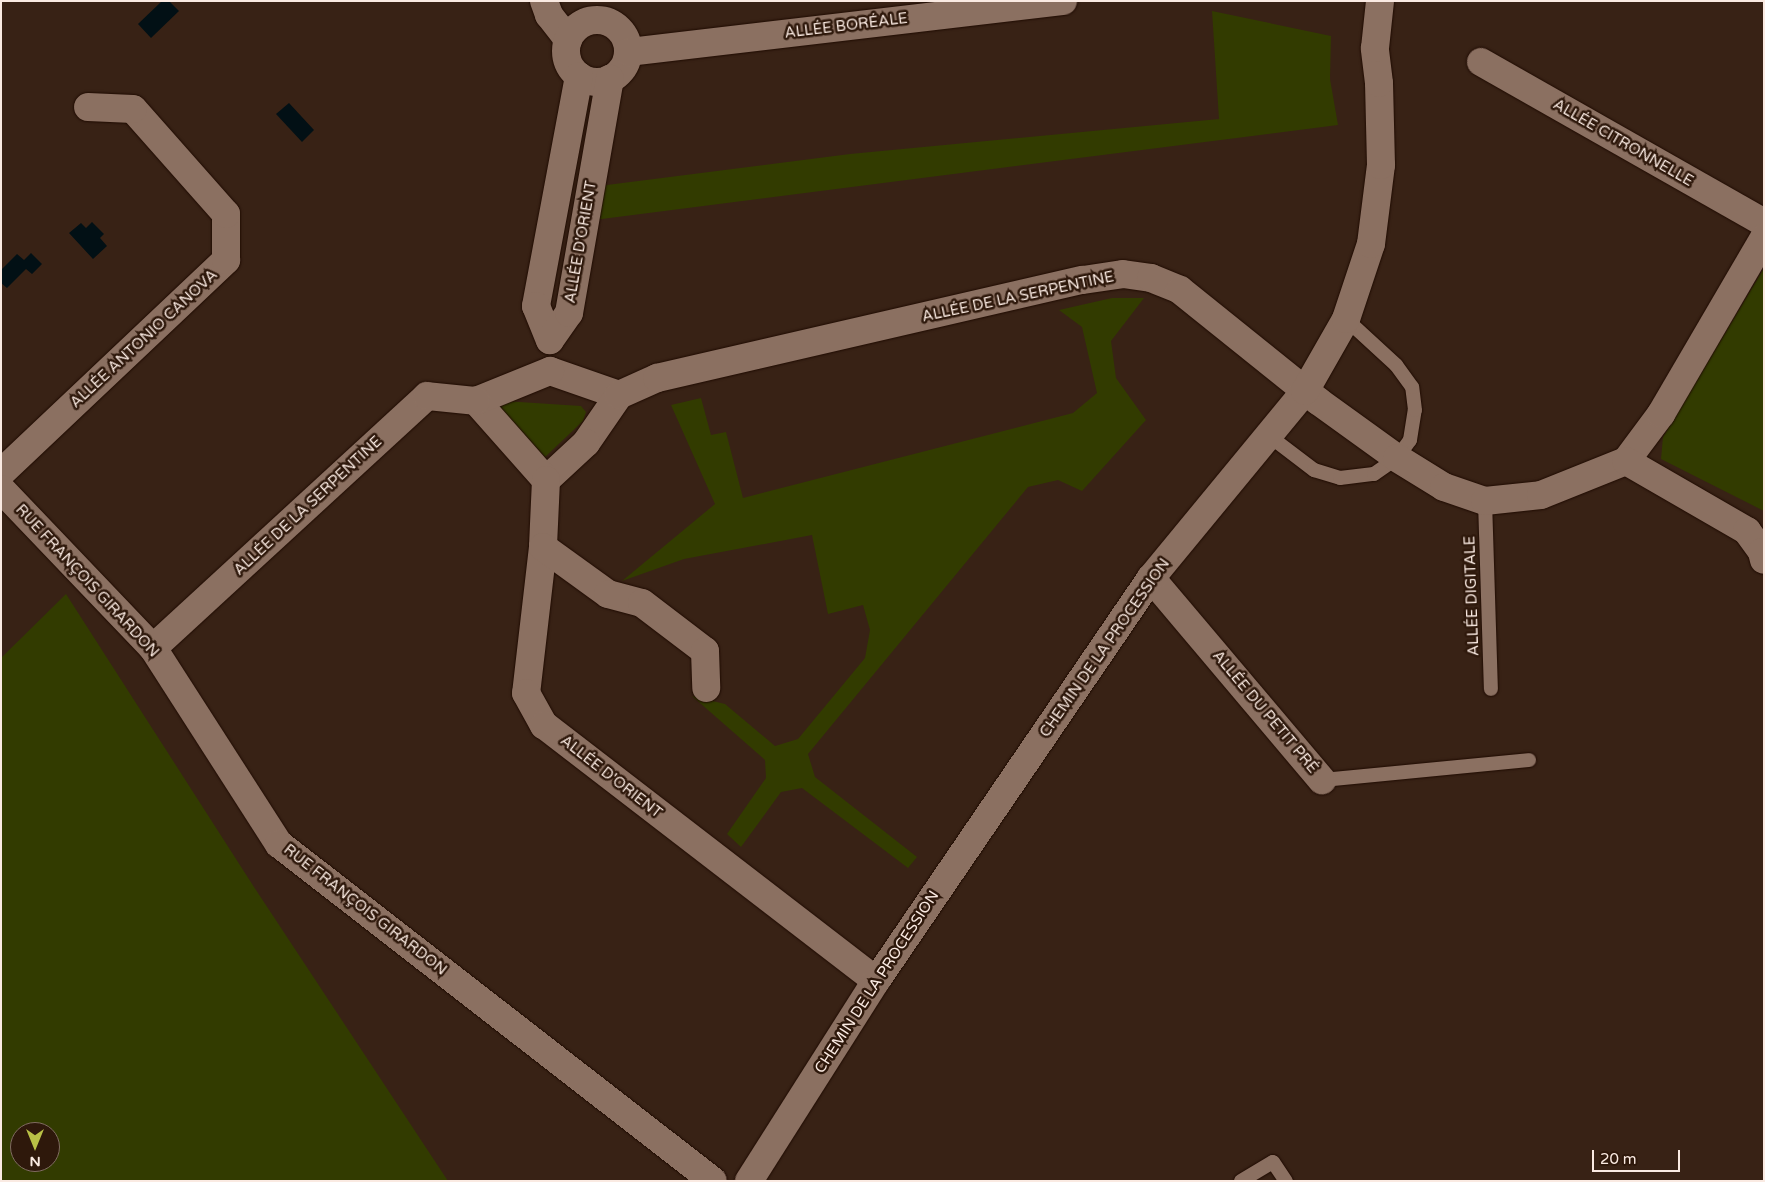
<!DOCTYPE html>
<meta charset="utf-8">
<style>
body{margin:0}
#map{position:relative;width:1765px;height:1182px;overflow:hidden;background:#382215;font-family:"Varela Round",sans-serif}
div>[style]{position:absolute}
.green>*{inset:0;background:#323b00}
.water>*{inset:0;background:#021015}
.roads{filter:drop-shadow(0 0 1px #1f0b01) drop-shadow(0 0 1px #1f0b01)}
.service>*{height:14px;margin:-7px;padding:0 7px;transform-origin:7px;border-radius:7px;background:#8b7061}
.minor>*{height:28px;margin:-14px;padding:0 14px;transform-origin:14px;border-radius:14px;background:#8b7061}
.minor>.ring{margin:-14px;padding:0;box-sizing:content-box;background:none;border:28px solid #8b7061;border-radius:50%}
span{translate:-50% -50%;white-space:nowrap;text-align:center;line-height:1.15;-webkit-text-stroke:5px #2e180b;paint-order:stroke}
.street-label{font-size:15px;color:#faeae2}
.frame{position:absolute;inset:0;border:2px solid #faeae2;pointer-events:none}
.north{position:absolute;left:10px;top:1122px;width:50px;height:50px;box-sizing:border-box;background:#2e180b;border:1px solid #806c61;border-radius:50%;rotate:180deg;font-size:14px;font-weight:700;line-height:20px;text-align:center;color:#faeae2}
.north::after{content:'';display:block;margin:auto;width:18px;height:22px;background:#b9c046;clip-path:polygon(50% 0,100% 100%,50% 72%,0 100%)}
.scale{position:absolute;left:1592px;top:1150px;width:88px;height:22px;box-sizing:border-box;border:2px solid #faeae2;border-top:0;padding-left:6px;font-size:15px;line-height:18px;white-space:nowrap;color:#faeae2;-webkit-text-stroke:4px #2e180b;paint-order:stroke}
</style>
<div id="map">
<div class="green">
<div style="clip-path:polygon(1212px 11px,1331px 36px,1330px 79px,1338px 125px,594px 220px,599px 186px,850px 154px,1219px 119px)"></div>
<div style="clip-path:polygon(1764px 268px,1764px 511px,1661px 459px,1663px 437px)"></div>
<div style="clip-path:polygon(1112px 298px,1144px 298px,1111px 341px,1116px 378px,1146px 420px,1082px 491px,1058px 480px,1028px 487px,808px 754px,815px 777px,917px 857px,908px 868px,802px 788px,781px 792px,741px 847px,727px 834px,766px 778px,765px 760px,692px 696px,725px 704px,775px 746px,798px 739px,865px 658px,870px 630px,863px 605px,828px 614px,812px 535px,684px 559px,622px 581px,715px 504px,671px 405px,701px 398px,711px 435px,726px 432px,743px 498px,1073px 413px,1097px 393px,1082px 327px,1059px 310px)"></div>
<div style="clip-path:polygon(504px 401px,581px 406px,586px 412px,583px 421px,545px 457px,500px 407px)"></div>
<div style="clip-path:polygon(evenodd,66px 594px,254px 887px,448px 1181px,1px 1181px,1px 658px,66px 594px,20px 1132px,50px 1132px,50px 1162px,20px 1162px,20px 1132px)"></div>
</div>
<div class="water">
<div style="clip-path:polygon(162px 1px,169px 1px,179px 11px,151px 38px,138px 24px)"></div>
<div style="clip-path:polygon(289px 103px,314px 130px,302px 142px,276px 114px)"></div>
<div style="clip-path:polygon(92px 222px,104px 234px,100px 238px,107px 246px,93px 259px,69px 233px,81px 223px,86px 228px)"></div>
<div style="clip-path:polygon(31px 253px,42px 264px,32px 274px,26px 269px,7px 288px,1px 283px,1px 270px,17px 254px,24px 260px)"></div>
</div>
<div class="roads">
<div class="service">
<div style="left:1268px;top:435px;width:58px;rotate:37.3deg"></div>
<div style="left:1314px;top:470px;width:27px;rotate:17deg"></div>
<div style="left:1340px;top:478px;width:34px;rotate:-7deg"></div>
<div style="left:1374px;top:474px;width:28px;rotate:-35deg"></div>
<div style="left:1397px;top:458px;width:22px;rotate:-54deg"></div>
<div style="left:1410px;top:440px;width:30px;rotate:-81deg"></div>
<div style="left:1415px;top:410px;width:23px;rotate:-97deg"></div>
<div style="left:1412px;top:387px;width:27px;rotate:-126deg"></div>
<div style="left:1396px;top:365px;width:68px;rotate:-137.4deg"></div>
<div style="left:1485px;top:501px;width:188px;rotate:88.2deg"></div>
<div style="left:1322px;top:780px;width:208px;rotate:-5.5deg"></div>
<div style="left:1241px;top:1181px;width:37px;rotate:-31deg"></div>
<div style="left:1273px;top:1162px;width:23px;rotate:56deg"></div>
</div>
<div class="minor">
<div style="left:544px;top:1px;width:15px;rotate:70deg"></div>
<div style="left:549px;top:15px;width:31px;rotate:52deg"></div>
<div class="ring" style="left:566px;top:20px;width:34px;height:34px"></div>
<div style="left:629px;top:52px;width:437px;rotate:-6.7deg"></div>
<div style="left:1481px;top:62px;width:326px;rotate:29.6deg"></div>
<div style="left:579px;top:76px;width:234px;rotate:100.6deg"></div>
<div style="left:536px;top:306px;width:37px;rotate:68deg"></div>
<div style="left:550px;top:340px;width:33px;rotate:-55deg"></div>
<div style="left:569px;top:313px;width:238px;rotate:-80.1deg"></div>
<div style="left:550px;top:371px;width:73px;rotate:19.2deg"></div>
<div style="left:619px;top:395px;width:58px;rotate:124.5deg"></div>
<div style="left:586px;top:443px;width:54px;rotate:137.2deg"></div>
<div style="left:546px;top:480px;width:106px;rotate:-131.5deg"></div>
<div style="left:476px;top:401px;width:80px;rotate:-22.1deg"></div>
<div style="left:619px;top:395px;width:42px;rotate:-24.1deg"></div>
<div style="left:657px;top:378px;width:437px;rotate:-13deg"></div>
<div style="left:1083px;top:280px;width:40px;rotate:-8.5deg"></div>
<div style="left:1123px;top:274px;width:28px;rotate:8deg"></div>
<div style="left:1151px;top:278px;width:31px;rotate:22deg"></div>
<div style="left:1180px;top:290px;width:177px;rotate:38.8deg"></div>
<div style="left:1318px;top:401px;width:97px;rotate:35.8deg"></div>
<div style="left:1397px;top:458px;width:55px;rotate:31.7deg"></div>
<div style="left:1444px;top:487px;width:43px;rotate:18.9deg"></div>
<div style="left:1485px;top:501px;width:56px;rotate:-6.1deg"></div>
<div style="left:1541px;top:495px;width:92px;rotate:-21.8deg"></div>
<div style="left:1626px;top:461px;width:59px;rotate:-53.3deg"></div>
<div style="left:1661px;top:414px;width:204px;rotate:-59.7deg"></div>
<div style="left:1626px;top:461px;width:140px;rotate:30deg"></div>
<div style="left:1747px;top:531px;width:26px;rotate:54deg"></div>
<div style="left:1762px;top:552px;width:8px;rotate:76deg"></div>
<div style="left:1px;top:473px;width:310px;rotate:-43.4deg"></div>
<div style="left:226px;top:260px;width:46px;rotate:-90deg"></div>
<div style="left:226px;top:214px;width:140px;rotate:-131.5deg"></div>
<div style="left:133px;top:109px;width:45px;rotate:-177.5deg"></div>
<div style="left:546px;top:480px;width:67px;rotate:92.6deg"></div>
<div style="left:543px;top:547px;width:147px;rotate:96.6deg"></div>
<div style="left:526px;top:693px;width:37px;rotate:61deg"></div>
<div style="left:544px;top:725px;width:419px;rotate:37.6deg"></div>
<div style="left:1px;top:489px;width:220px;rotate:46.3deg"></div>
<div style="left:153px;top:648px;width:233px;rotate:57.3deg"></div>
<div style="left:279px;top:844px;width:549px;rotate:37.83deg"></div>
<div style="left:543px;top:547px;width:80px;rotate:35.9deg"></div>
<div style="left:608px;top:594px;width:35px;rotate:15deg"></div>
<div style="left:642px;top:603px;width:79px;rotate:37.3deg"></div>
<div style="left:705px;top:651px;width:37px;rotate:88deg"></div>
<div style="left:1151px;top:578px;width:265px;rotate:49.8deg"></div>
<div style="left:153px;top:648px;width:372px;rotate:-42.6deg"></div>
<div style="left:427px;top:396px;width:49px;rotate:5.8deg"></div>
<div style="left:749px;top:1181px;width:237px;rotate:-57.6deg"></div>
<div style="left:876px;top:981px;width:488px;rotate:-55.7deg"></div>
<div style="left:1151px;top:578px;width:242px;rotate:-50.5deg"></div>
<div style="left:1305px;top:391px;width:83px;rotate:-60.3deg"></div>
<div style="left:1346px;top:319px;width:79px;rotate:-71.6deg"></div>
<div style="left:1371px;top:244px;width:80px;rotate:-82.8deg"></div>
<div style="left:1381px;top:165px;width:82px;rotate:-91.4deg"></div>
<div style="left:1379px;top:83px;width:35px;rotate:-97deg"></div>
<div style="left:1375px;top:48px;width:47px;rotate:-83.9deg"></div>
</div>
</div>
<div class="street-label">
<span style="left:846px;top:26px;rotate:-7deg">ALLÉE BORÉALE</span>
<span style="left:1623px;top:143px;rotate:30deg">ALLÉE CITRONNELLE</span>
<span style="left:581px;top:242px;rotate:-80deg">ALLÉE D'ORIENT</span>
<span style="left:1018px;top:297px;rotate:-12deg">ALLÉE DE LA SERPENTINE</span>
<span style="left:144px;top:339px;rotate:-43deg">ALLÉE ANTONIO CANOVA</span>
<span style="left:308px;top:506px;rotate:-43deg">ALLÉE DE LA SERPENTINE</span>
<span style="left:87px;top:581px;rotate:47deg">RUE FRANÇOIS GIRARDON</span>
<span style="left:1472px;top:596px;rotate:-92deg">ALLÉE DIGITALE</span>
<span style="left:1105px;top:648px;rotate:-55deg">CHEMIN DE LA PROCESSION</span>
<span style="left:1265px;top:712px;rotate:50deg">ALLÉE DU PETIT PRÉ</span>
<span style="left:611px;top:777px;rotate:38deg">ALLÉE D'ORIENT</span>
<span style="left:365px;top:910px;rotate:38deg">RUE FRANÇOIS GIRARDON</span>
<span style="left:877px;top:982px;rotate:-57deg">CHEMIN DE LA PROCESSION</span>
</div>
<div class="frame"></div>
<div class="north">N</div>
<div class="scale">20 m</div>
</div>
